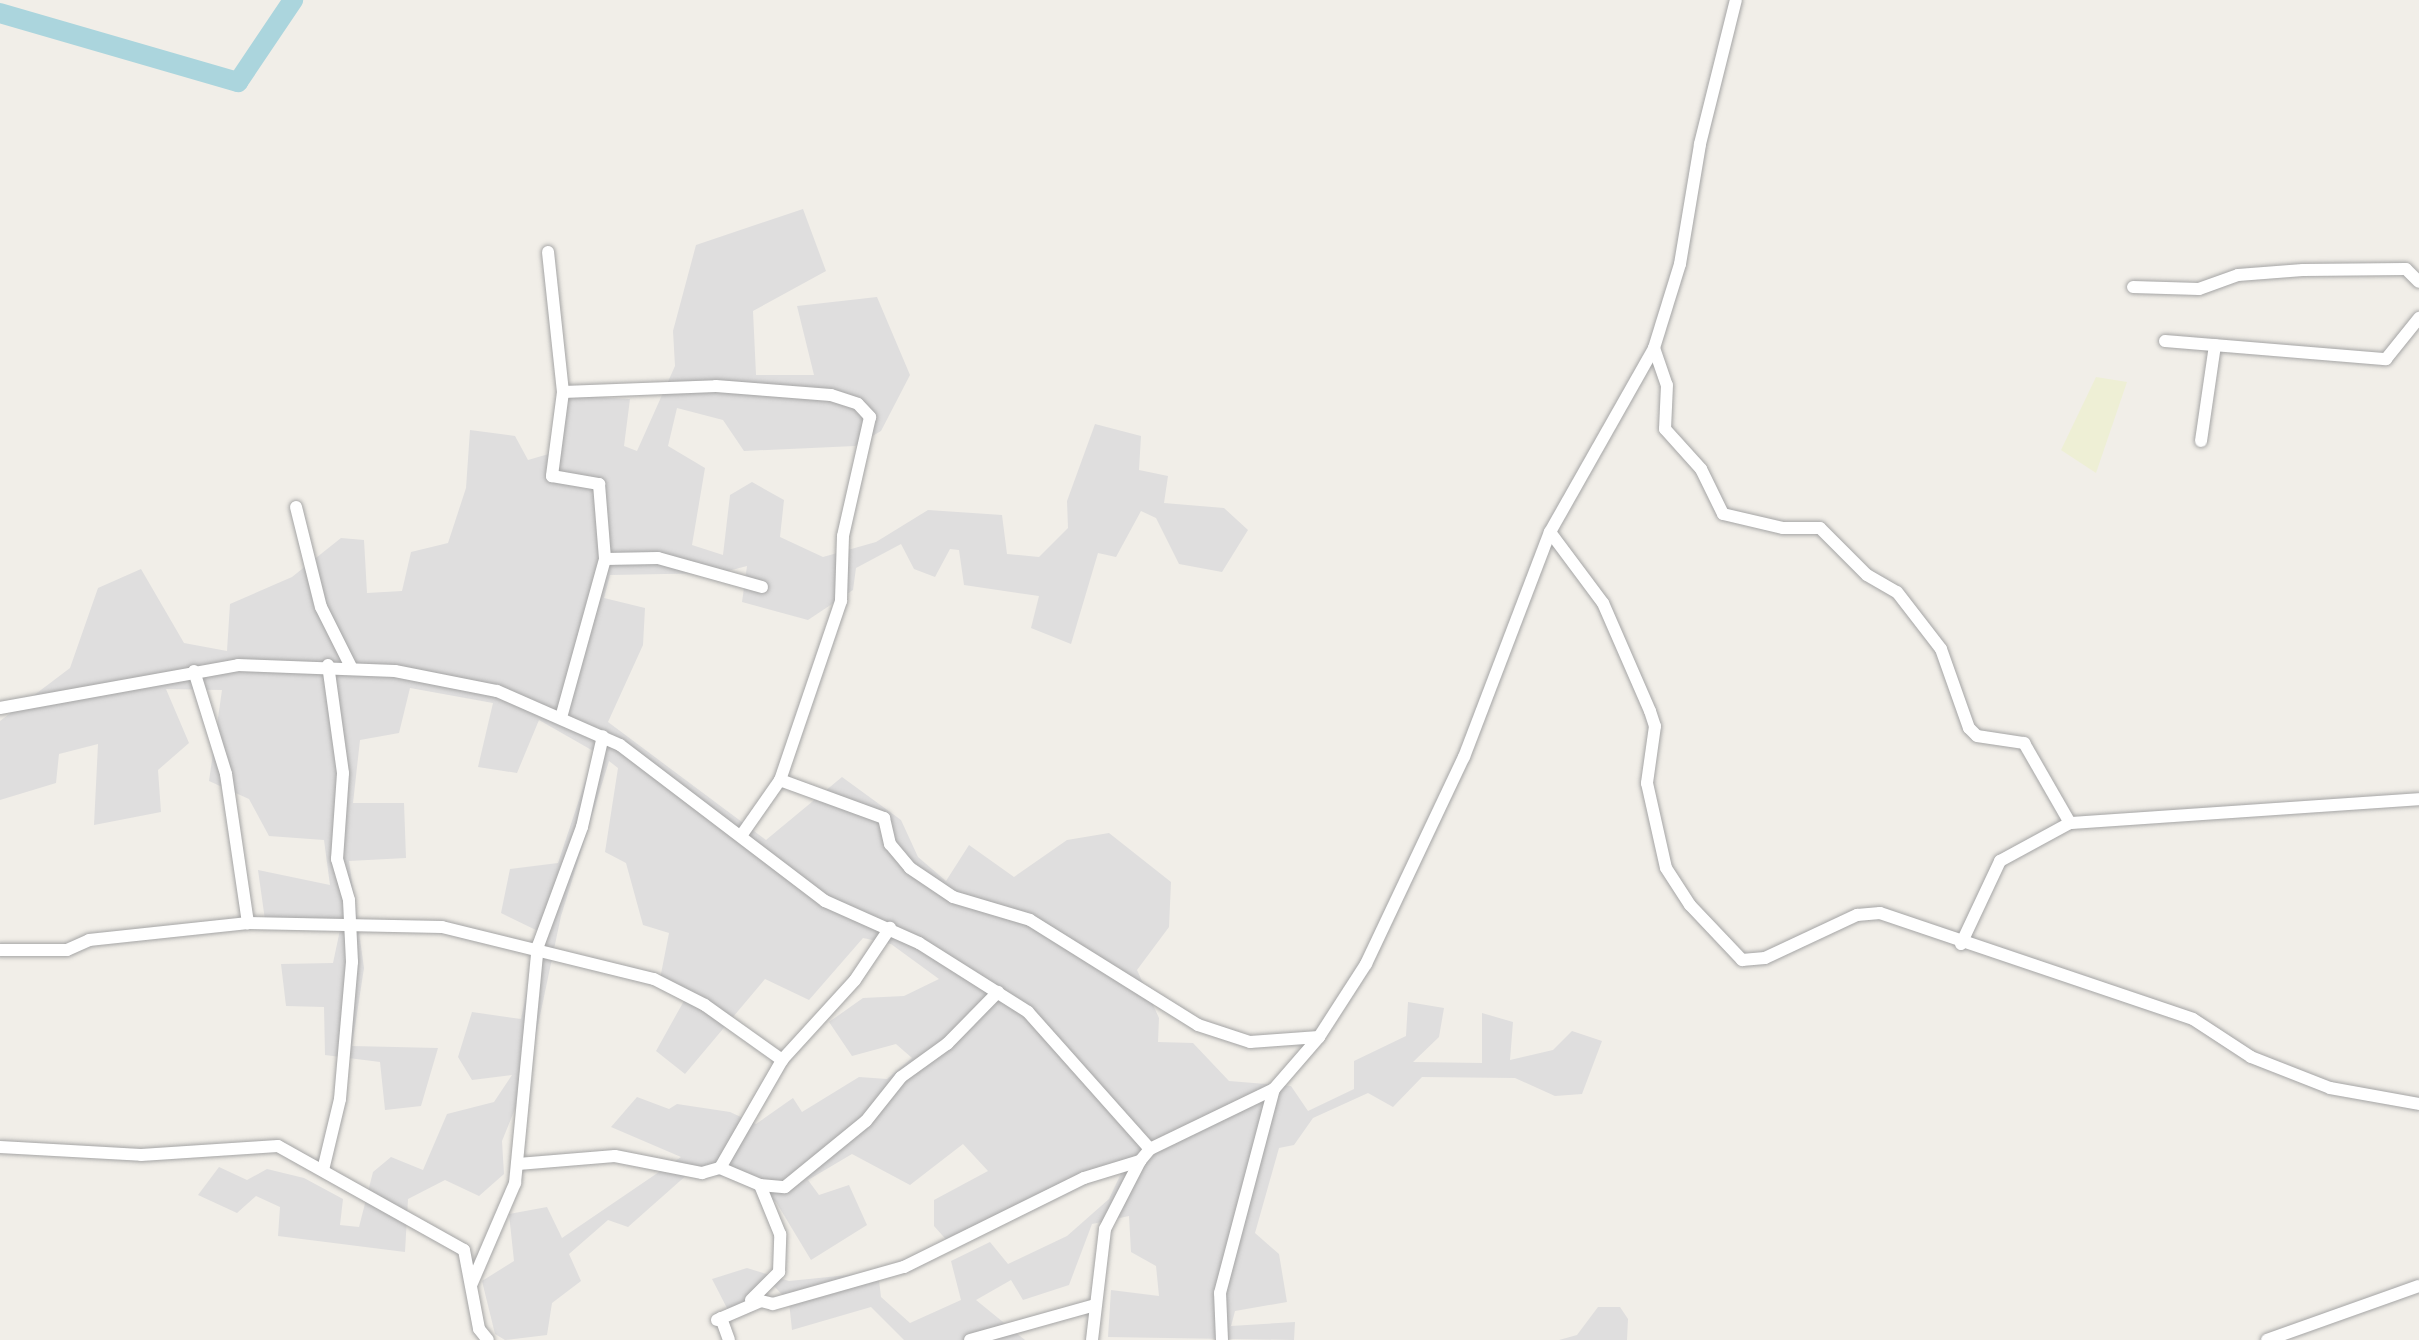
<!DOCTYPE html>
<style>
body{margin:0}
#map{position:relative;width:2419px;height:1340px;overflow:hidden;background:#f1eee8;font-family:"Asap Condensed",sans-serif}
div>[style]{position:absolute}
.residential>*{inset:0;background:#dfdede}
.farmland>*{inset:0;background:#eeefd5}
.river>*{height:20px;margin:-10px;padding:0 10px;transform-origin:10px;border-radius:10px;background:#abd5dd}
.roads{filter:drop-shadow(0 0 2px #a5a5a5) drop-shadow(0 0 2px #a5a5a5)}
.street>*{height:12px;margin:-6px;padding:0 6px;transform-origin:6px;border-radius:6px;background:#fff}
span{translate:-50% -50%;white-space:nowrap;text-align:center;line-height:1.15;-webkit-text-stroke:10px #fff;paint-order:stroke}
</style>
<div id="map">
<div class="residential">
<div style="clip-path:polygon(803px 209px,826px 271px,753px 311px,756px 375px,814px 375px,797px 306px,877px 297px,910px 375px,881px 431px,855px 446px,744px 451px,723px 420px,677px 408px,668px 446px,705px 468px,692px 545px,723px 555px,730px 495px,752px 482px,784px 500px,780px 537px,823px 557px,876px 542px,928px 510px,1002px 515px,1007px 554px,1039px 557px,1068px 528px,1067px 501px,1095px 424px,1141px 436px,1139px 470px,1168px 476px,1164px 503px,1224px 508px,1248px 530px,1222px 572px,1179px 564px,1156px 518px,1141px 511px,1116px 557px,1098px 553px,1071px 644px,1031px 628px,1039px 596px,964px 585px,959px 550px,950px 549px,935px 577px,914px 569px,901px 544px,856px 568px,853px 590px,808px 620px,742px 602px,747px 566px,720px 573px,610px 575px,604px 598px,645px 608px,643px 645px,608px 722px,766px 840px,842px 777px,901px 820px,918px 857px,946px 881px,969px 845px,1014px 877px,1067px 840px,1109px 833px,1171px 882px,1169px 927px,1137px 970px,1159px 1018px,1158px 1042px,1193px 1043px,1229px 1081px,1291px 1086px,1308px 1111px,1354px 1089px,1354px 1061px,1406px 1036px,1408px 1002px,1444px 1008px,1439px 1037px,1413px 1062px,1482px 1063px,1482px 1013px,1513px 1022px,1510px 1060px,1553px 1050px,1572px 1031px,1602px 1041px,1582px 1094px,1555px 1096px,1515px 1078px,1422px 1077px,1393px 1107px,1368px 1093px,1313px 1118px,1294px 1145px,1279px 1148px,1255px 1233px,1279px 1254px,1287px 1302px,1235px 1311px,1231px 1326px,1295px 1322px,1294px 1340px,1108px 1337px,1111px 1290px,1159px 1296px,1156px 1266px,1131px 1252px,1129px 1216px,1092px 1224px,1069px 1285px,1023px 1300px,1011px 1280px,976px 1300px,1025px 1340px,904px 1340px,871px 1307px,792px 1330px,789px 1302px,774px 1286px,729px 1312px,712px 1279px,747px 1268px,789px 1281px,878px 1272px,881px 1297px,910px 1323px,961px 1300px,951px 1261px,990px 1242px,1008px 1264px,1067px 1236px,1109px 1199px,1126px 1163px,950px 1244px,934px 1226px,934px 1200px,988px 1171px,963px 1144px,910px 1185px,852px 1154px,808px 1180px,819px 1195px,849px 1185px,867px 1225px,811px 1260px,776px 1202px,740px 1178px,689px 1173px,628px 1227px,608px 1220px,569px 1254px,581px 1281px,552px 1303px,547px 1335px,505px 1340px,495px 1334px,482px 1281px,514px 1261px,509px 1214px,547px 1207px,562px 1238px,681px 1157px,611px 1127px,637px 1097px,669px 1109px,677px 1104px,730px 1112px,756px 1124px,793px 1098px,802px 1112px,859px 1077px,887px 1079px,912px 1058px,896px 1044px,852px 1056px,829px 1022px,863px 998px,904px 996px,939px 979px,891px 944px,863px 938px,809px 1000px,765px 979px,685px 1074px,656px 1051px,685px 999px,659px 984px,669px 933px,643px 925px,626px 863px,605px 852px,618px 768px,609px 761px,561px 916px,526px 1082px,502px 1141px,504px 1174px,479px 1196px,445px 1180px,408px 1199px,405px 1252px,278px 1236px,280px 1207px,256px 1196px,237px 1213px,198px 1195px,219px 1167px,247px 1180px,267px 1169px,304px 1178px,343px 1199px,340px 1225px,359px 1227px,373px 1172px,391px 1157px,423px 1170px,447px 1114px,494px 1102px,512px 1075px,472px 1080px,458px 1057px,472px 1012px,521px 1019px,540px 932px,501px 913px,510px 869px,558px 863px,595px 752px,539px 720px,517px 773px,478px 767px,493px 703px,410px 688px,399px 733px,360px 740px,353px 803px,404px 803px,406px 858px,349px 861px,364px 968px,352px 1046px,438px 1048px,421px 1106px,385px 1110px,380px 1062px,325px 1055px,324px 1007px,286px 1006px,281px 964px,333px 963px,340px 930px,265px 920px,258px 870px,330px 885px,324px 840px,269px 836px,249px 799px,209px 781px,222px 690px,166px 689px,189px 743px,158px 770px,161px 812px,94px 825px,98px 744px,59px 754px,56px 783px,0 800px,0 721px,70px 668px,98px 588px,141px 569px,184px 643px,227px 651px,230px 604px,292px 577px,341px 538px,364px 540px,367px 593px,402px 591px,411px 552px,448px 543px,466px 488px,470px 430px,515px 436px,528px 460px,552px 453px,557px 395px,630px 399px,624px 446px,637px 451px,675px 366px,673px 331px,696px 245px)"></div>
<div style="clip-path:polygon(1598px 1307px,1620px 1307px,1628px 1319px,1627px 1340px,1559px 1340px,1577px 1335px)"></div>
</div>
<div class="farmland">
<div style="clip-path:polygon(2096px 377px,2127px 382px,2096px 473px,2061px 450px)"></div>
</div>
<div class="river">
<div style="left:0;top:13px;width:248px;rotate:16.2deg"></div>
<div style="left:238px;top:82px;width:99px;rotate:-56.1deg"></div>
</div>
<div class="roads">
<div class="street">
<div style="left:548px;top:252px;width:141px;rotate:83.9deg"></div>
<div style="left:563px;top:392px;width:85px;rotate:97.5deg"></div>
<div style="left:552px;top:476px;width:48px;rotate:9.7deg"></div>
<div style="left:599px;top:484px;width:75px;rotate:85.4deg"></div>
<div style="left:605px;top:559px;width:165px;rotate:105.5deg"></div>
<div style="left:2133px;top:287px;width:66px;rotate:1.7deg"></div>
<div style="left:2199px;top:289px;width:41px;rotate:-19.7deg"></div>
<div style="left:2238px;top:275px;width:65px;rotate:-4.4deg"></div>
<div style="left:2303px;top:270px;width:103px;rotate:-0.6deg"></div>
<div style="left:2406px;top:269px;width:18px;rotate:45deg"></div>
<div style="left:2165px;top:341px;width:222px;rotate:4.7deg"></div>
<div style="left:2386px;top:359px;width:53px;rotate:-51.2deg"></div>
<div style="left:1654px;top:348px;width:39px;rotate:71deg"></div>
<div style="left:1667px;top:385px;width:44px;rotate:92.6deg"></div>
<div style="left:1665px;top:429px;width:54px;rotate:48deg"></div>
<div style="left:1701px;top:469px;width:50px;rotate:63.9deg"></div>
<div style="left:1723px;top:514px;width:62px;rotate:13.1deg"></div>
<div style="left:1783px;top:528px;width:37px"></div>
<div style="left:1820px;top:528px;width:66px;rotate:45deg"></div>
<div style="left:1867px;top:575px;width:34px;rotate:30deg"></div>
<div style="left:1897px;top:592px;width:72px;rotate:52.3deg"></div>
<div style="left:1941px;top:649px;width:84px;rotate:70.5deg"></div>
<div style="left:1969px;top:728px;width:11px;rotate:45deg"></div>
<div style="left:1977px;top:736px;width:48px;rotate:8.5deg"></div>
<div style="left:2024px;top:743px;width:92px;rotate:60.1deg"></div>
<div style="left:563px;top:392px;width:153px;rotate:-2.2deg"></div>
<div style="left:716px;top:386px;width:115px;rotate:4.5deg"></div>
<div style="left:831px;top:395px;width:28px;rotate:18deg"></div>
<div style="left:858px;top:404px;width:18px;rotate:47deg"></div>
<div style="left:870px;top:417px;width:122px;rotate:102.8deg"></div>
<div style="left:843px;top:536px;width:65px;rotate:91.8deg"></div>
<div style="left:841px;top:601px;width:189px;rotate:108.8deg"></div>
<div style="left:780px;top:780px;width:68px;rotate:124.9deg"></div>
<div style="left:2201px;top:441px;width:97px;rotate:-81.7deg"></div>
<div style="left:296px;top:507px;width:103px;rotate:76deg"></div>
<div style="left:321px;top:607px;width:67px;rotate:63.4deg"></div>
<div style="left:1550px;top:532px;width:89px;rotate:53.3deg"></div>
<div style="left:1603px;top:603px;width:118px;rotate:66.5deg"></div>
<div style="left:1650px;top:711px;width:16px;rotate:72deg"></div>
<div style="left:1655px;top:726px;width:58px;rotate:98deg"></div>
<div style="left:1647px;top:783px;width:87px;rotate:77.4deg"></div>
<div style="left:1666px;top:868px;width:44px;rotate:57deg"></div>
<div style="left:1690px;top:905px;width:76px;rotate:46.6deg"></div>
<div style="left:1742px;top:960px;width:23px;rotate:-5deg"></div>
<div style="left:1765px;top:958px;width:102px;rotate:-25.1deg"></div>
<div style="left:1857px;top:915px;width:23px;rotate:-5deg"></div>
<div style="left:1880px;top:913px;width:330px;rotate:18.7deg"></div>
<div style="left:2193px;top:1019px;width:69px;rotate:33.2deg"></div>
<div style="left:2251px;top:1057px;width:85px;rotate:21.4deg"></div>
<div style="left:2330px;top:1088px;width:90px;rotate:10.2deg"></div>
<div style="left:605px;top:559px;width:53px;rotate:-1.1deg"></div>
<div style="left:658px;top:558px;width:108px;rotate:15.6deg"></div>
<div style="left:194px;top:671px;width:108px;rotate:72.7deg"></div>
<div style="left:226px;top:774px;width:151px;rotate:81.6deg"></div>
<div style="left:0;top:708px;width:242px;rotate:-10.2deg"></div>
<div style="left:238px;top:665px;width:157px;rotate:2.2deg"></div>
<div style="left:395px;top:671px;width:104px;rotate:11.1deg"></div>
<div style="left:497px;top:691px;width:134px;rotate:23.7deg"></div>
<div style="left:620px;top:745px;width:258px;rotate:37.3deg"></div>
<div style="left:825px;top:901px;width:103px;rotate:24.1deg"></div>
<div style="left:919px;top:943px;width:129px;rotate:32.3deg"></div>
<div style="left:1028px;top:1012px;width:183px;rotate:48.3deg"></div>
<div style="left:780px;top:780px;width:111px;rotate:20.1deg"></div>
<div style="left:884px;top:818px;width:27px;rotate:77deg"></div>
<div style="left:890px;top:844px;width:31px;rotate:50deg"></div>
<div style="left:910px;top:868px;width:52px;rotate:34deg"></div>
<div style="left:953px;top:897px;width:80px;rotate:16.6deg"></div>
<div style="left:1030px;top:920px;width:198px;rotate:32deg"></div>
<div style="left:1198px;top:1025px;width:55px;rotate:18.1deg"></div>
<div style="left:1250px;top:1042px;width:69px;rotate:-4.1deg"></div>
<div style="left:1961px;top:944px;width:92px;rotate:-64.8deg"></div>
<div style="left:2000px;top:861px;width:80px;rotate:-28.5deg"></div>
<div style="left:2070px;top:823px;width:350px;rotate:-3.9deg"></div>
<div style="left:0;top:950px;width:67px"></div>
<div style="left:67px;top:950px;width:24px;rotate:-24deg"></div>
<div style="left:89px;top:940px;width:160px;rotate:-6.1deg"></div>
<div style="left:248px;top:923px;width:194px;rotate:1.2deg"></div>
<div style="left:442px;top:927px;width:218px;rotate:13.8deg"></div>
<div style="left:654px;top:979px;width:57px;rotate:27deg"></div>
<div style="left:705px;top:1005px;width:95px;rotate:35.5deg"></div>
<div style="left:0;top:1147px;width:141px;rotate:3.2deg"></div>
<div style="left:141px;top:1155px;width:137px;rotate:-3.8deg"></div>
<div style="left:278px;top:1146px;width:213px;rotate:29.2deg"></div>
<div style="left:464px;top:1250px;width:80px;rotate:79.2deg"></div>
<div style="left:479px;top:1329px;width:14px;rotate:51deg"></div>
<div style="left:518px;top:1164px;width:97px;rotate:-4.7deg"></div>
<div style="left:615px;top:1156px;width:89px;rotate:11.1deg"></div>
<div style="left:702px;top:1173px;width:19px;rotate:-16deg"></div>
<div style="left:720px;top:1168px;width:43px;rotate:23deg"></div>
<div style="left:760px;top:1185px;width:25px;rotate:5deg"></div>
<div style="left:785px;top:1187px;width:104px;rotate:-39.2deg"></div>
<div style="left:866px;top:1121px;width:56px;rotate:-51.5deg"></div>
<div style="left:901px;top:1077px;width:57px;rotate:-35.7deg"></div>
<div style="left:947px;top:1044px;width:73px;rotate:-45.6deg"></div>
<div style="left:720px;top:1168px;width:125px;rotate:-60.1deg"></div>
<div style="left:782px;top:1060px;width:108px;rotate:-47.6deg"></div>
<div style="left:855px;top:980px;width:63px;rotate:-56.1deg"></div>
<div style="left:323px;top:1170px;width:73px;rotate:-76.5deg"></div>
<div style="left:340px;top:1099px;width:138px;rotate:-85deg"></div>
<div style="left:352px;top:962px;width:62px;rotate:-92.8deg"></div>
<div style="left:349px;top:900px;width:43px;rotate:-106.3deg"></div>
<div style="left:337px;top:859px;width:86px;rotate:-86deg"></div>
<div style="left:343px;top:773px;width:109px;rotate:-97.9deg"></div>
<div style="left:472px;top:1283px;width:109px;rotate:-66.7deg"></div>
<div style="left:515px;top:1183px;width:238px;rotate:-84.5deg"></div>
<div style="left:538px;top:946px;width:127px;rotate:-69.7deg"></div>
<div style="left:582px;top:827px;width:93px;rotate:-77deg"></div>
<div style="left:751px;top:1300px;width:40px;rotate:-45deg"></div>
<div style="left:779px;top:1272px;width:38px;rotate:-88deg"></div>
<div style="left:780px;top:1234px;width:53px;rotate:-112.2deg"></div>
<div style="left:721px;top:1318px;width:23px;rotate:70deg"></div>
<div style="left:717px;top:1320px;width:48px;rotate:-23.4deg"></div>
<div style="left:761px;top:1301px;width:12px;rotate:14deg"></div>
<div style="left:773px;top:1304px;width:136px;rotate:-15.8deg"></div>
<div style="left:904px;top:1267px;width:201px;rotate:-26.3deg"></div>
<div style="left:1084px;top:1178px;width:59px;rotate:-16.9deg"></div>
<div style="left:970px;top:1340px;width:130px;rotate:-15.6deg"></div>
<div style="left:1092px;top:1340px;width:112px;rotate:-83.3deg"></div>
<div style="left:1105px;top:1229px;width:76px;rotate:-62.8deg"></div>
<div style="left:1140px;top:1161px;width:16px;rotate:-50deg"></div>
<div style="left:1150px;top:1149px;width:138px;rotate:-25.8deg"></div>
<div style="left:1274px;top:1089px;width:69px;rotate:-49.1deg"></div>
<div style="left:1319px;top:1037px;width:87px;rotate:-57.2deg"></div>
<div style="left:1366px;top:964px;width:229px;rotate:-64.7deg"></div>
<div style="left:1464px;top:757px;width:241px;rotate:-69.1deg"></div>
<div style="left:1550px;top:532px;width:211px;rotate:-60.5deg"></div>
<div style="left:1654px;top:348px;width:88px;rotate:-72.8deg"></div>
<div style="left:1680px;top:264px;width:122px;rotate:-80.5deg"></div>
<div style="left:1700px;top:144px;width:148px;rotate:-76deg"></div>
<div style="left:1222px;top:1340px;width:47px;rotate:-92.4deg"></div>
<div style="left:1220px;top:1293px;width:211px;rotate:-75.2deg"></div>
<div style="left:2267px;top:1340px;width:161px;rotate:-19.6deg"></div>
</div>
</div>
</div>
